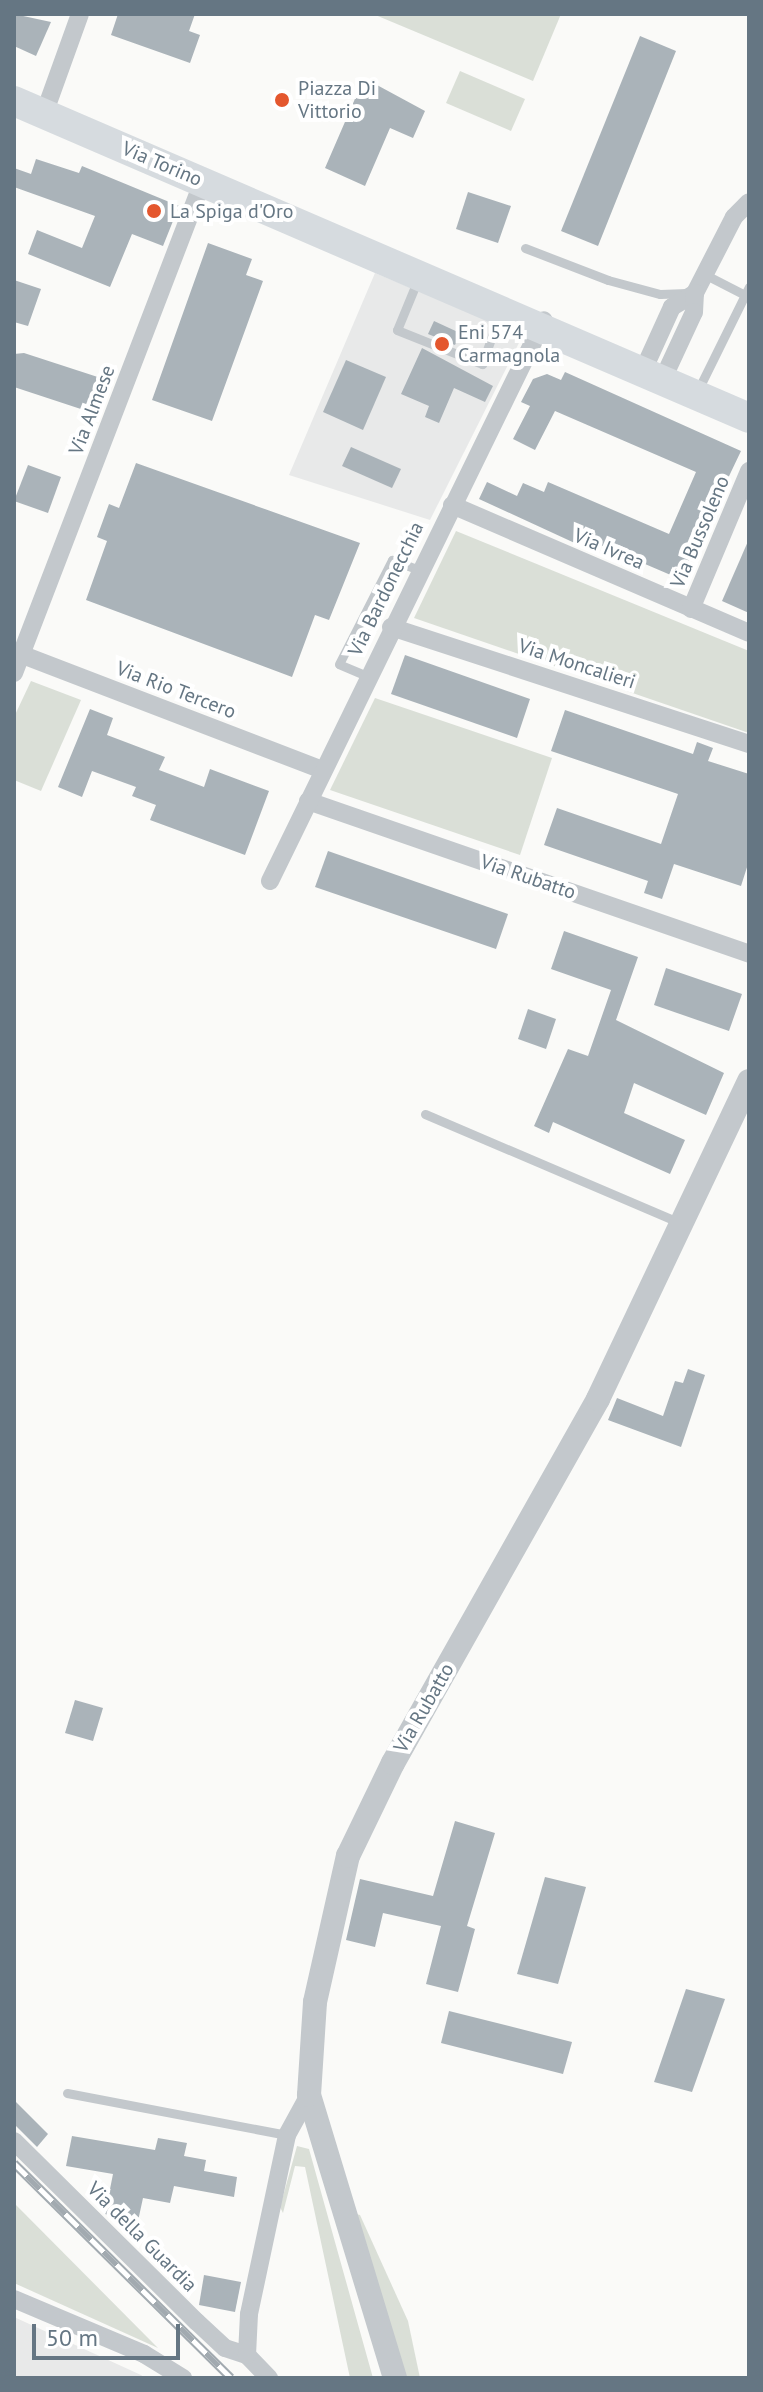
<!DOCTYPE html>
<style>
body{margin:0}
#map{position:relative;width:763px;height:2392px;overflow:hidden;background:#fafaf8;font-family:"PT Sans",sans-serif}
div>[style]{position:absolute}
.built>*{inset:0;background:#e8e9e9}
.green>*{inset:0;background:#dadfd7}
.building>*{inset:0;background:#aab3b9}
.service>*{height:9px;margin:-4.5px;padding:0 4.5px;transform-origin:4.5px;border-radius:4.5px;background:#c3c8cc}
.minor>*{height:18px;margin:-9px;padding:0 9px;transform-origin:9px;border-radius:9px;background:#c3c8cc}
.tertiary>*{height:24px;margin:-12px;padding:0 12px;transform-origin:12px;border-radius:12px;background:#c3c8cc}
.primary>*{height:30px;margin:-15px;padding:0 15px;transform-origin:15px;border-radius:15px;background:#d6dbdf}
.rail>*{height:9px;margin-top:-4.5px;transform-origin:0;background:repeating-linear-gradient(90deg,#fff 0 18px,#a2aab0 0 36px);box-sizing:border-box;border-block:2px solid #a2aab0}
.dots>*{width:22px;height:22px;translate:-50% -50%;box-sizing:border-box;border:4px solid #fff;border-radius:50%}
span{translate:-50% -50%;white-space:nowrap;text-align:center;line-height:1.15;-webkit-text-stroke:8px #fff;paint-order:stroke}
.poi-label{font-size:20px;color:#657683}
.left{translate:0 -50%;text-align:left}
.street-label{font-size:20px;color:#657683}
.frame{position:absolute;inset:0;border:16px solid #657683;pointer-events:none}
.scale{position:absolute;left:32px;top:2324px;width:148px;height:36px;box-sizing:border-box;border:4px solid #657683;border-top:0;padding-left:10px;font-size:24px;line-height:28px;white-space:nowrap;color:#657683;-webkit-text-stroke:6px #fff;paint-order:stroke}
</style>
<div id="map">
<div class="built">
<div style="clip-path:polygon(375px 273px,523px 335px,430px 520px,289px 475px)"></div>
<div style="clip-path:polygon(14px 2317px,141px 2375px,145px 2378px,14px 2378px)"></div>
</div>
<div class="green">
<div style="clip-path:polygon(373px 14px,561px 14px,533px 81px)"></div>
<div style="clip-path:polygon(460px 71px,525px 99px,511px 131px,446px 103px)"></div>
<div style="clip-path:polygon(456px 531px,749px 651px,749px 733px,414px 618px)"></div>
<div style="clip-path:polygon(31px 681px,81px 700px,41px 791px,14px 780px,14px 717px)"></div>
<div style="clip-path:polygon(375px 698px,552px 758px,520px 855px,330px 790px)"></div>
<div style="clip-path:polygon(297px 2146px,309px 2149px,373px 2378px,350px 2378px,305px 2167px,295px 2166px,283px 2213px,280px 2207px)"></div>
<div style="clip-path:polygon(14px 2203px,158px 2348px,14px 2283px)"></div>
<div style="clip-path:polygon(352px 2213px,360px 2215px,408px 2321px,420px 2378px,401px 2378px)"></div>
</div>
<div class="building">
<div style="clip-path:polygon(14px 14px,51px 22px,36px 56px,14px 46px)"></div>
<div style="clip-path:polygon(118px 14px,195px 14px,189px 31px,200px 35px,190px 63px,111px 35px)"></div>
<div style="clip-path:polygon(640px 36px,676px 51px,598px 246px,561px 231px)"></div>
<div style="clip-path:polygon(364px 78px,425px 111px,413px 138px,390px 128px,365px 186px,325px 168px)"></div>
<div style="clip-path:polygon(36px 159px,79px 173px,82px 166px,179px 206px,163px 246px,132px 234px,110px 287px,28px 254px,37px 230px,82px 248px,95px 216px,14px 187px,14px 168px,31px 174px)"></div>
<div style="clip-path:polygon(468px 192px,511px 206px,498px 243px,456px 229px)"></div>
<div style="clip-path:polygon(208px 243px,252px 259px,246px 275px,263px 281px,212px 421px,152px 400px)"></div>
<div style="clip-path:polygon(14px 280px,41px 289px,28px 326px,14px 322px)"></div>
<div style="clip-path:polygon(434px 321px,460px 333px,455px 345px,428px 334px)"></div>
<div style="clip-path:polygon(422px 348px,493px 386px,485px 402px,454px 388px,439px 423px,425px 417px,429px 406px,401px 394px)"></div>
<div style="clip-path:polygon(24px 353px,110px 381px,99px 415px,14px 387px,14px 354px)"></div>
<div style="clip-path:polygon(346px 360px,386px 377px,363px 430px,323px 412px)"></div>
<div style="clip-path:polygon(565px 372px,741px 451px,680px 579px,582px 537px,579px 545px,479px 499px,487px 482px,517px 496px,523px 483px,544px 492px,548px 482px,669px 534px,696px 472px,555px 411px,535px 450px,513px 439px,530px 406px,521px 402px,533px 379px,547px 374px,561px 380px)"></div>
<div style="clip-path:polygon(351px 447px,401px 469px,392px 488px,342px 466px)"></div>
<div style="clip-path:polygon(136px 463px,360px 543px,329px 620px,315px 615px,292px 677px,86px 600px,107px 541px,97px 537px,109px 504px,119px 508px)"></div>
<div style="clip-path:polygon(28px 465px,61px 477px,48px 513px,14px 501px)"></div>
<div style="clip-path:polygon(749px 539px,749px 613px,722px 601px)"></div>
<div style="clip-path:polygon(405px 655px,530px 699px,517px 738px,391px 694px)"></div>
<div style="clip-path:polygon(90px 709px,113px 718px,107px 735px,165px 757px,159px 770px,204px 787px,210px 769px,269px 791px,245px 855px,150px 820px,156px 805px,132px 796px,136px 787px,92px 771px,82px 797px,58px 787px)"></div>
<div style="clip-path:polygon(565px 710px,693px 754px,697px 742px,713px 748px,708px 761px,749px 774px,749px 861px,741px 886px,674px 864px,662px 899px,644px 893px,648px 881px,544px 845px,557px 808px,661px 844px,678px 794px,551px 751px)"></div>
<div style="clip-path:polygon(328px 851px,508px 914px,496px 949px,315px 887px)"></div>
<div style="clip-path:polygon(564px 931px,638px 957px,616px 1020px,724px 1073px,706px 1115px,634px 1083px,624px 1113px,685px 1140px,670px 1174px,553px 1122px,549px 1133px,534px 1126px,568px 1049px,588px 1056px,611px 990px,551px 969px)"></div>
<div style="clip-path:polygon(666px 968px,742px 994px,729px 1031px,654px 1005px)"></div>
<div style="clip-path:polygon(528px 1009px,556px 1019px,546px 1049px,518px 1039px)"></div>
<div style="clip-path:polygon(688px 1369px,705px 1375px,681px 1447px,608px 1420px,617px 1398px,663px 1416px,675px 1381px,683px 1383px)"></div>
<div style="clip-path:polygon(75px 1700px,103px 1708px,93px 1741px,65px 1733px)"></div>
<div style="clip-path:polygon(455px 1821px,495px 1833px,467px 1926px,475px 1929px,458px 1992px,426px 1984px,441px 1926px,383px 1913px,375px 1947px,346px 1940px,360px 1879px,433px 1896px)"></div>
<div style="clip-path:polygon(545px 1877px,586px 1887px,558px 1984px,517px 1974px)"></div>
<div style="clip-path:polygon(686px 1989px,725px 1999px,692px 2092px,654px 2082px)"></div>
<div style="clip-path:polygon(449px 2011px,572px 2042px,563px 2074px,441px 2043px)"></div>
<div style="clip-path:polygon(14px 2100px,48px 2134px,37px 2147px,14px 2124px)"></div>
<div style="clip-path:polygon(72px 2136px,155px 2150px,158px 2138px,187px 2143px,184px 2156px,206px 2160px,204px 2171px,237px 2177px,234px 2197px,174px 2186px,170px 2203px,143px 2198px,138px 2221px,105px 2214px,113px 2174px,66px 2166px)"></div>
<div style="clip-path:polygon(204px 2275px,241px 2282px,235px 2312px,199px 2305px)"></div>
</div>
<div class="service">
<div style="left:525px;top:248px;width:89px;rotate:21.1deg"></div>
<div style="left:608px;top:280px;width:54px;rotate:15.1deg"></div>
<div style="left:660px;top:294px;width:27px;rotate:-2deg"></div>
<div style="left:704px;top:274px;width:46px;rotate:27.1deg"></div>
<div style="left:418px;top:279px;width:55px;rotate:112.4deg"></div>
<div style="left:397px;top:330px;width:92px;rotate:21.8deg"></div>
<div style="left:482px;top:364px;width:51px;rotate:-70.5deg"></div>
<div style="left:697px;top:392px;width:117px;rotate:-63.7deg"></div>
<div style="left:367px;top:676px;width:30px;rotate:-157deg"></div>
<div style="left:339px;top:664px;width:117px;rotate:-63deg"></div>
<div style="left:392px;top:560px;width:30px;rotate:20deg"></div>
<div style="left:425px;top:1114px;width:278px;rotate:23.1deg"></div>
<div style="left:67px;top:2093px;width:224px;rotate:10.8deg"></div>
</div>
<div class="minor">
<div style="left:44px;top:114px;width:106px;rotate:-70.2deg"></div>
<div style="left:695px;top:293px;width:85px;rotate:-62.8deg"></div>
<div style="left:734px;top:217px;width:21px;rotate:-45deg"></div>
<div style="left:642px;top:373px;width:72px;rotate:-65.6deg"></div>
<div style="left:672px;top:307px;width:27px;rotate:-31deg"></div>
<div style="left:695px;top:293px;width:19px;rotate:93deg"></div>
<div style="left:694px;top:312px;width:76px;rotate:114.9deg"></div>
<div style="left:452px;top:505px;width:323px;rotate:23.3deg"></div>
<div style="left:691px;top:609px;width:150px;rotate:-67.2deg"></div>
<div style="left:391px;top:627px;width:377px;rotate:18.1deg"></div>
<div style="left:15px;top:652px;width:329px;rotate:21deg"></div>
<div style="left:14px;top:673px;width:527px;rotate:-68.99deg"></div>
<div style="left:308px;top:801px;width:467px;rotate:19.1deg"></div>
<div style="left:270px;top:881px;width:624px;rotate:-63.97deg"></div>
<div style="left:14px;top:2141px;width:257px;rotate:44.7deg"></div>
<div style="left:197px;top:2322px;width:38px;rotate:43deg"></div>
<div style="left:225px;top:2348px;width:23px;rotate:18deg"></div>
<div style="left:14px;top:2299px;width:141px;rotate:22.9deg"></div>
<div style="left:144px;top:2354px;width:46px;rotate:31.6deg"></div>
<div style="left:269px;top:2378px;width:32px;rotate:-134deg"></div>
<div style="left:247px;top:2355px;width:41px;rotate:-87.2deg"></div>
<div style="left:249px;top:2314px;width:183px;rotate:-78deg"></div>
<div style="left:287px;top:2135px;width:46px;rotate:-61.2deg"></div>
</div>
<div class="tertiary">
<div style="left:395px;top:2378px;width:296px;rotate:-106.9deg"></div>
<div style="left:309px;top:2095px;width:93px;rotate:-86.3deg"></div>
<div style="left:315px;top:2002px;width:150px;rotate:-77.3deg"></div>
<div style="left:348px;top:1856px;width:103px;rotate:-64.2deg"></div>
<div style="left:393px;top:1763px;width:418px;rotate:-60.6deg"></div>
<div style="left:598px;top:1399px;width:352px;rotate:-64.6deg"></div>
</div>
<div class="primary">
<div style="left:14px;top:101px;width:800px;rotate:23.33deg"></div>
</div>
<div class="rail">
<div style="left:14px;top:2163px;width:305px;rotate:44.7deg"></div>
</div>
<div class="dots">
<div style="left:282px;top:100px;background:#e4572e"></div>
<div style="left:154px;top:211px;background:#e4572e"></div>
<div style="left:442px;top:344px;background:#e4572e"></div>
</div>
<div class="poi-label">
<span class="left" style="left:298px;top:100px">Piazza Di<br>Vittorio</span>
<span class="left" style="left:170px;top:211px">La Spiga d'Oro</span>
<span class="left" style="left:458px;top:344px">Eni 574<br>Carmagnola</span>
</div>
<div class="street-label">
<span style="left:162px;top:164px;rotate:23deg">Via Torino</span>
<span style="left:92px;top:410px;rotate:-69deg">Via Almese</span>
<span style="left:700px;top:532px;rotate:-67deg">Via Bussoleno</span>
<span style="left:609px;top:549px;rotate:23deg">Via Ivrea</span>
<span style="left:386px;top:589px;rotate:-64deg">Via Bardonecchia</span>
<span style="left:577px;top:664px;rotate:18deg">Via Moncalieri</span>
<span style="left:176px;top:690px;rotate:21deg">Via Rio Tercero</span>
<span style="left:528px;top:877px;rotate:19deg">Via Rubatto</span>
<span style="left:424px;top:1708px;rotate:-60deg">Via Rubatto</span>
<span style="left:142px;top:2237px;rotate:45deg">Via della Guardia</span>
</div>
<div class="frame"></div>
<div class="scale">50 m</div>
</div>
